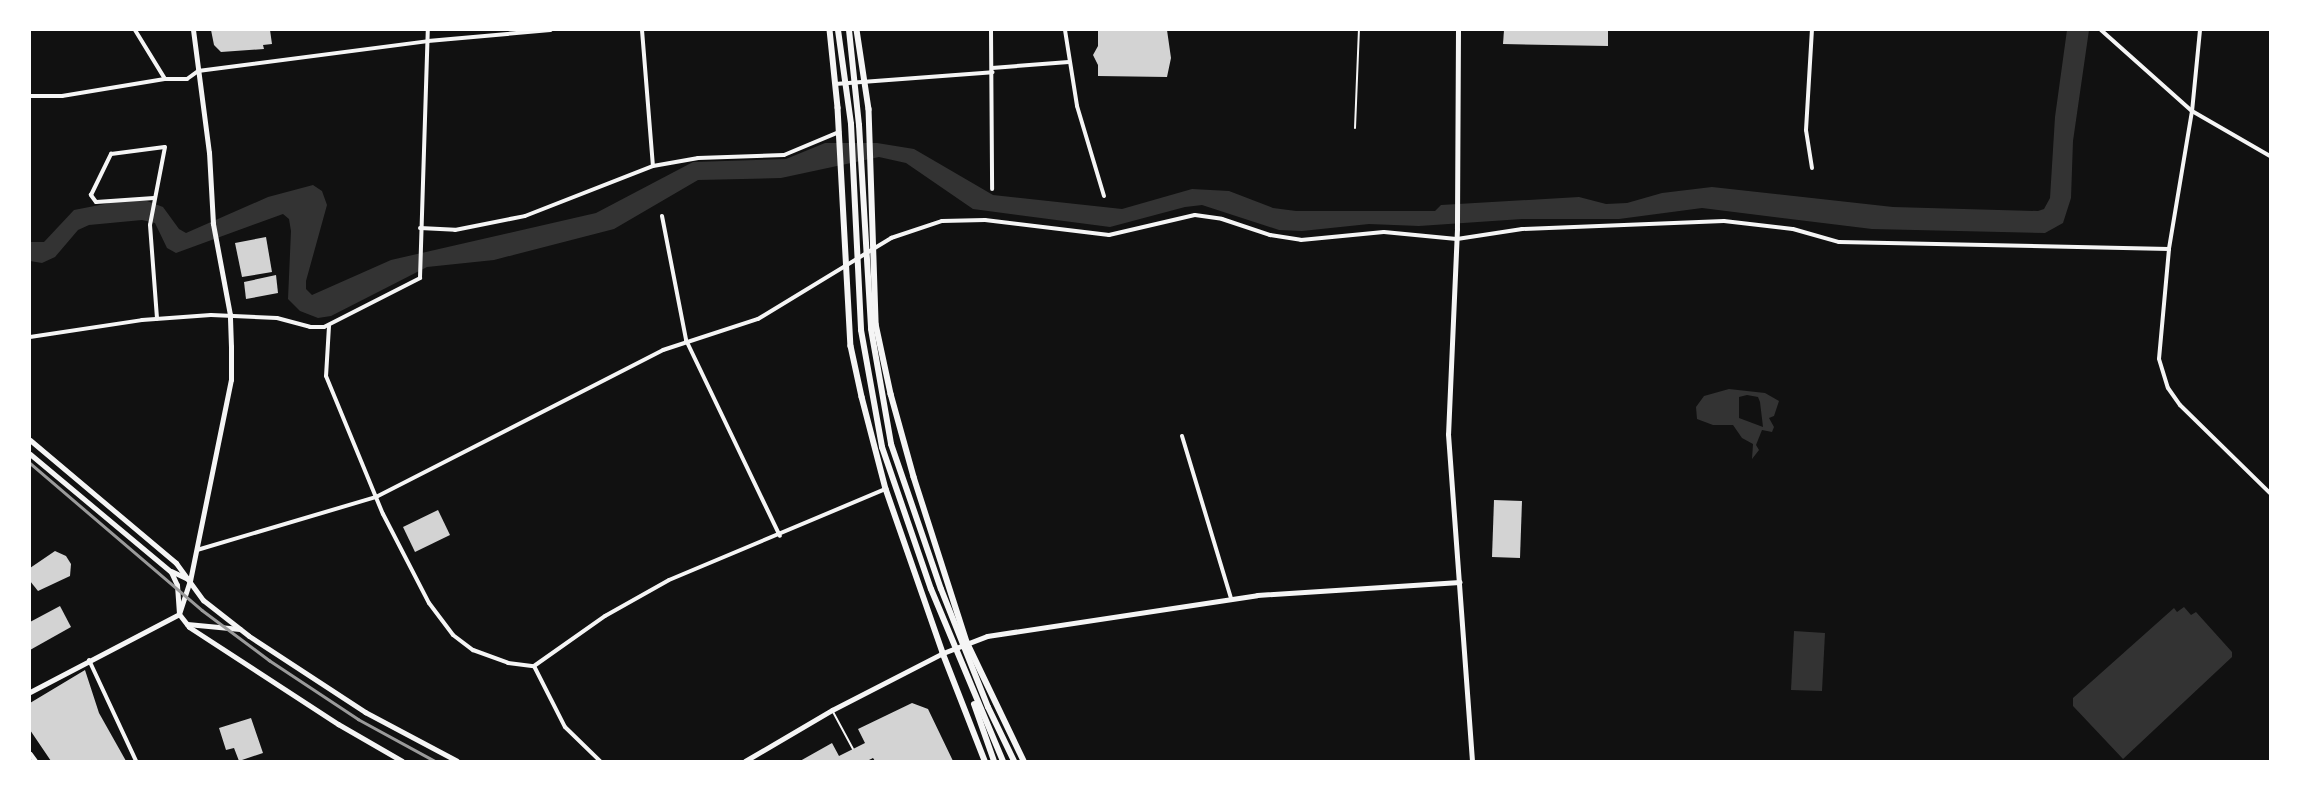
<!DOCTYPE html>
<style>
body{margin:0}
#map{position:relative;width:2300px;height:791px;overflow:hidden;background:#111;font-family:"IBM Plex Sans",sans-serif}
div>[style]{position:absolute}
.water>*{inset:0;background:#333}
.building>*{inset:0;background:#d3d3d3}
.service>*{height:2px;margin:-1px;padding:0 1px;transform-origin:1px;border-radius:1px;background:#f5f5f5}
.minor>*{height:4px;margin:-2px;padding:0 2px;transform-origin:2px;border-radius:2px;background:#f5f5f5}
.tertiary>*{height:4.5px;margin:-2.25px;padding:0 2.25px;transform-origin:2.25px;border-radius:2.25px;background:#f5f5f5}
.secondary>*{height:5px;margin:-2.5px;padding:0 2.5px;transform-origin:2.5px;border-radius:2.5px;background:#f5f5f5}
.primary>*{height:5.5px;margin:-2.75px;padding:0 2.75px;transform-origin:2.75px;border-radius:2.75px;background:#f5f5f5}
.trunk>*{height:6px;margin:-3px;padding:0 3px;transform-origin:3px;border-radius:3px;background:#f5f5f5}
.rail>*{height:2.5px;margin:-1.25px;padding:0 1.25px;transform-origin:1.25px;border-radius:1.25px;background:#9a9a9a}
span{translate:-50% -50%;white-space:nowrap;text-align:center;line-height:1.15;-webkit-text-stroke:5px #fff;paint-order:stroke}
.frame{position:absolute;inset:0;border:31px solid #fff;pointer-events:none}
</style>
<div id="map">
<div class="water">
<div style="clip-path:polygon(2067px 30px,2089px 30px,2073px 141px,2071px 198px,2063px 223px,2045px 233px,1872px 229px,1702px 208px,1619px 219px,1522px 219px,1419px 226px,1369px 224px,1302px 231px,1279px 230px,1202px 205px,1185px 207px,1110px 227px,973px 209px,906px 163px,879px 157px,781px 178px,698px 180px,614px 229px,494px 260px,427px 267px,331px 316px,318px 318px,300px 311px,288px 299px,291px 231px,289px 219px,283px 214px,176px 253px,167px 248px,155px 223px,142px 220px,89px 225px,78px 230px,55px 257px,42px 263px,30px 261px,30px 242px,44px 242px,74px 210px,120px 201px,147px 201px,163px 207px,179px 229px,186px 233px,268px 197px,313px 185px,322px 191px,327px 205px,306px 281px,306px 289px,312px 295px,391px 260px,596px 213px,693px 162px,786px 159px,825px 143px,877px 143px,914px 149px,993px 195px,1122px 209px,1192px 189px,1229px 191px,1273px 208px,1296px 211px,1435px 211px,1441px 205px,1579px 197px,1606px 204px,1627px 203px,1662px 193px,1712px 187px,1893px 207px,2038px 211px,2044px 209px,2050px 198px,2055px 117px)"></div>
<div style="clip-path:polygon(evenodd,1729px 389px,1765px 393px,1779px 401px,1774px 416px,1769px 418px,1774px 427px,1772px 432px,1762px 430px,1756px 445px,1759px 450px,1752px 459px,1753px 444px,1742px 438px,1733px 425px,1713px 425px,1697px 419px,1696px 407px,1704px 396px,1729px 389px,1747px 395px,1758px 397px,1760px 402px,1763px 427px,1739px 418px,1739px 397px,1747px 395px)"></div>
<div style="clip-path:polygon(2184px 607px,2191px 615px,2196px 612px,2232px 652px,2232px 657px,2123px 759px,2073px 706px,2073px 698px,2174px 608px,2177px 612px)"></div>
<div style="clip-path:polygon(1794px 631px,1825px 633px,1822px 691px,1791px 690px)"></div>
</div>
<div class="building">
<div style="clip-path:polygon(211px 30px,270px 30px,272px 44px,263px 45px,264px 49px,221px 52px,214px 45px)"></div>
<div style="clip-path:polygon(1098px 30px,1167px 30px,1171px 58px,1167px 77px,1098px 76px,1098px 65px,1093px 55px,1098px 46px)"></div>
<div style="clip-path:polygon(1504px 30px,1608px 30px,1608px 46px,1503px 44px)"></div>
<div style="clip-path:polygon(266px 237px,272px 272px,242px 277px,235px 243px)"></div>
<div style="clip-path:polygon(276px 275px,278px 293px,246px 299px,244px 282px)"></div>
<div style="clip-path:polygon(1494px 500px,1522px 501px,1520px 558px,1492px 557px)"></div>
<div style="clip-path:polygon(438px 510px,450px 535px,415px 552px,403px 527px)"></div>
<div style="clip-path:polygon(55px 551px,66px 556px,71px 564px,70px 576px,38px 591px,30px 581px,30px 568px)"></div>
<div style="clip-path:polygon(60px 606px,71px 627px,30px 650px,30px 622px)"></div>
<div style="clip-path:polygon(85px 670px,99px 713px,126px 761px,51px 761px,30px 730px,30px 703px)"></div>
<div style="clip-path:polygon(912px 703px,928px 709px,953px 761px,875px 761px,873px 758px,867px 761px,800px 761px,832px 743px,839px 756px,865px 743px,858px 729px)"></div>
<div style="clip-path:polygon(251px 718px,263px 753px,239px 761px,234px 748px,226px 750px,219px 728px)"></div>
</div>
<div class="service">
<div style="left:1355px;top:128px;width:98px;rotate:-87.7deg"></div>
<div style="left:832px;top:710px;width:44px;rotate:61.7deg"></div>
</div>
<div class="minor">
<div style="left:135px;top:30px;width:57px;rotate:58.5deg"></div>
<div style="left:642px;top:30px;width:136px;rotate:85.4deg"></div>
<div style="left:991px;top:30px;width:159px;rotate:89.6deg"></div>
<div style="left:1065px;top:30px;width:77px;rotate:81deg"></div>
<div style="left:1077px;top:106px;width:94px;rotate:73.3deg"></div>
<div style="left:2101px;top:30px;width:122px;rotate:41.7deg"></div>
<div style="left:2192px;top:111px;width:90px;rotate:30deg"></div>
<div style="left:2200px;top:30px;width:81px;rotate:95.6deg"></div>
<div style="left:2192px;top:111px;width:140px;rotate:99.5deg"></div>
<div style="left:2169px;top:249px;width:110px;rotate:95.2deg"></div>
<div style="left:2159px;top:359px;width:30px;rotate:73deg"></div>
<div style="left:2168px;top:388px;width:21px;rotate:55deg"></div>
<div style="left:2180px;top:405px;width:126px;rotate:44.4deg"></div>
<div style="left:992px;top:68px;width:77px;rotate:-4.5deg"></div>
<div style="left:835px;top:84px;width:158px;rotate:-4.3deg"></div>
<div style="left:30px;top:96px;width:32px"></div>
<div style="left:62px;top:96px;width:104px;rotate:-9.4deg"></div>
<div style="left:165px;top:79px;width:22px"></div>
<div style="left:187px;top:79px;width:14px;rotate:-36deg"></div>
<div style="left:198px;top:71px;width:232px;rotate:-7.4deg"></div>
<div style="left:428px;top:41px;width:123px;rotate:-5.1deg"></div>
<div style="left:1812px;top:168px;width:38px;rotate:-99deg"></div>
<div style="left:1806px;top:130px;width:100px;rotate:-86.6deg"></div>
<div style="left:154px;top:198px;width:58px;rotate:176.1deg"></div>
<div style="left:96px;top:202px;width:9px;rotate:-126deg"></div>
<div style="left:91px;top:195px;width:46px;rotate:-64deg"></div>
<div style="left:111px;top:154px;width:54px;rotate:-7.4deg"></div>
<div style="left:165px;top:147px;width:79px;rotate:100.9deg"></div>
<div style="left:150px;top:225px;width:94px;rotate:85.7deg"></div>
<div style="left:662px;top:216px;width:126px;rotate:79deg"></div>
<div style="left:686px;top:340px;width:217px;rotate:64.4deg"></div>
<div style="left:420px;top:228px;width:35px;rotate:3deg"></div>
<div style="left:455px;top:230px;width:71px;rotate:-11.3deg"></div>
<div style="left:525px;top:216px;width:137px;rotate:-21.3deg"></div>
<div style="left:653px;top:166px;width:46px;rotate:-10.1deg"></div>
<div style="left:698px;top:158px;width:86px;rotate:-2deg"></div>
<div style="left:784px;top:155px;width:60px;rotate:-22.7deg"></div>
<div style="left:329px;top:326px;width:50px;rotate:93.4deg"></div>
<div style="left:326px;top:376px;width:149px;rotate:67.6deg"></div>
<div style="left:383px;top:514px;width:100px;rotate:62.7deg"></div>
<div style="left:429px;top:603px;width:40px;rotate:53deg"></div>
<div style="left:453px;top:635px;width:25px;rotate:37deg"></div>
<div style="left:473px;top:650px;width:37px;rotate:20deg"></div>
<div style="left:508px;top:663px;width:26px;rotate:7deg"></div>
<div style="left:30px;top:337px;width:113px;rotate:-8.6deg"></div>
<div style="left:142px;top:320px;width:69px;rotate:-4.1deg"></div>
<div style="left:211px;top:315px;width:66px;rotate:2.6deg"></div>
<div style="left:277px;top:318px;width:34px;rotate:15deg"></div>
<div style="left:310px;top:327px;width:14px"></div>
<div style="left:324px;top:327px;width:108px;rotate:-27deg"></div>
<div style="left:420px;top:278px;width:248px;rotate:-88.2deg"></div>
<div style="left:1182px;top:436px;width:169px;rotate:73.2deg"></div>
<div style="left:197px;top:550px;width:187px;rotate:-16.5deg"></div>
<div style="left:376px;top:497px;width:322px;rotate:-27.1deg"></div>
<div style="left:663px;top:350px;width:100px;rotate:-18.1deg"></div>
<div style="left:758px;top:319px;width:156px;rotate:-31.3deg"></div>
<div style="left:891px;top:238px;width:54px;rotate:-18.4deg"></div>
<div style="left:942px;top:221px;width:43px;rotate:-1.3deg"></div>
<div style="left:985px;top:220px;width:125px;rotate:6.9deg"></div>
<div style="left:1109px;top:235px;width:88px;rotate:-13.1deg"></div>
<div style="left:1195px;top:215px;width:27px;rotate:8deg"></div>
<div style="left:1222px;top:219px;width:51px;rotate:18.4deg"></div>
<div style="left:1270px;top:235px;width:31px;rotate:9deg"></div>
<div style="left:1301px;top:240px;width:83px;rotate:-5.5deg"></div>
<div style="left:1384px;top:232px;width:73px;rotate:5.5deg"></div>
<div style="left:1457px;top:239px;width:66px;rotate:-8.7deg"></div>
<div style="left:1522px;top:229px;width:202px;rotate:-2.3deg"></div>
<div style="left:1724px;top:221px;width:69px;rotate:6.6deg"></div>
<div style="left:1793px;top:229px;width:48px;rotate:15.8deg"></div>
<div style="left:1839px;top:242px;width:330px;rotate:1.2deg"></div>
<div style="left:89px;top:660px;width:111px;rotate:65deg"></div>
<div style="left:534px;top:666px;width:87px;rotate:-35.2deg"></div>
<div style="left:605px;top:616px;width:73px;rotate:-29.4deg"></div>
<div style="left:669px;top:580px;width:235px;rotate:-22.8deg"></div>
<div style="left:534px;top:666px;width:68px;rotate:63.1deg"></div>
<div style="left:565px;top:727px;width:49px;rotate:44.2deg"></div>
</div>
<div class="tertiary">
<div style="left:190px;top:581px;width:205px;rotate:-78.5deg"></div>
<div style="left:231px;top:380px;width:33px;rotate:-90deg"></div>
<div style="left:231px;top:347px;width:32px;rotate:-92deg"></div>
<div style="left:230px;top:315px;width:93px;rotate:-100.6deg"></div>
<div style="left:213px;top:224px;width:71px;rotate:-93.2deg"></div>
<div style="left:209px;top:153px;width:124px;rotate:-97.4deg"></div>
</div>
<div class="secondary">
<div style="left:1458px;top:30px;width:199px;rotate:90.3deg"></div>
<div style="left:1457px;top:229px;width:205px;rotate:92.5deg"></div>
<div style="left:1448px;top:434px;width:328px;rotate:85.8deg"></div>
<div style="left:30px;top:440px;width:191px;rotate:40.1deg"></div>
<div style="left:176px;top:563px;width:46px;rotate:53.9deg"></div>
<div style="left:203px;top:600px;width:58px;rotate:38deg"></div>
<div style="left:249px;top:636px;width:139px;rotate:33.2deg"></div>
<div style="left:365px;top:712px;width:104px;rotate:28deg"></div>
<div style="left:30px;top:454px;width:184px;rotate:39.9deg"></div>
<div style="left:171px;top:572px;width:14px;rotate:65deg"></div>
<div style="left:177px;top:585px;width:29px;rotate:86deg"></div>
<div style="left:179px;top:614px;width:16px;rotate:52deg"></div>
<div style="left:189px;top:627px;width:178px;rotate:33.1deg"></div>
<div style="left:338px;top:724px;width:74px;rotate:30deg"></div>
<div style="left:171px;top:571px;width:21px;rotate:25deg"></div>
<div style="left:187px;top:624px;width:53px;rotate:5.4deg"></div>
<div style="left:30px;top:692px;width:168px;rotate:-27.6deg"></div>
<div style="left:179px;top:614px;width:35px;rotate:-72deg"></div>
<div style="left:30px;top:754px;width:9px;rotate:54deg"></div>
<div style="left:745px;top:761px;width:101px;rotate:-30.4deg"></div>
<div style="left:832px;top:710px;width:125px;rotate:-27.2deg"></div>
<div style="left:943px;top:653px;width:47px;rotate:-21.1deg"></div>
<div style="left:987px;top:636px;width:273px;rotate:-8.6deg"></div>
<div style="left:1257px;top:595px;width:203px;rotate:-3.7deg"></div>
</div>
<div class="primary">
<div style="left:830px;top:30px;width:78px;rotate:84.1deg"></div>
<div style="left:838px;top:108px;width:238px;rotate:86.9deg"></div>
<div style="left:851px;top:346px;width:52px;rotate:77.8deg"></div>
<div style="left:862px;top:397px;width:95px;rotate:75.4deg"></div>
<div style="left:886px;top:489px;width:174px;rotate:70.8deg"></div>
<div style="left:943px;top:653px;width:116px;rotate:68.7deg"></div>
<div style="left:857px;top:30px;width:80px;rotate:81.4deg"></div>
<div style="left:869px;top:109px;width:215px;rotate:88.1deg"></div>
<div style="left:876px;top:324px;width:72px;rotate:77.9deg"></div>
<div style="left:891px;top:394px;width:86px;rotate:74.5deg"></div>
<div style="left:914px;top:477px;width:173px;rotate:72.2deg"></div>
<div style="left:967px;top:642px;width:132px;rotate:64.4deg"></div>
</div>
<div class="trunk">
<div style="left:838px;top:30px;width:95px;rotate:82.1deg"></div>
<div style="left:851px;top:124px;width:206px;rotate:87.2deg"></div>
<div style="left:861px;top:330px;width:119px;rotate:79.8deg"></div>
<div style="left:882px;top:447px;width:150px;rotate:71deg"></div>
<div style="left:931px;top:589px;width:186px;rotate:67.3deg"></div>
<div style="left:849px;top:30px;width:96px;rotate:84deg"></div>
<div style="left:859px;top:125px;width:204px;rotate:86.6deg"></div>
<div style="left:871px;top:329px;width:117px;rotate:80.1deg"></div>
<div style="left:891px;top:444px;width:153px;rotate:71deg"></div>
<div style="left:941px;top:589px;width:127px;rotate:68.3deg"></div>
<div style="left:988px;top:707px;width:60px;rotate:64.3deg"></div>
<div style="left:974px;top:704px;width:60px;rotate:70.7deg"></div>
</div>
<div class="rail">
<div style="left:30px;top:463px;width:226px;rotate:40.5deg"></div>
<div style="left:202px;top:610px;width:84px;rotate:36.7deg"></div>
<div style="left:269px;top:660px;width:107px;rotate:33.5deg"></div>
<div style="left:358px;top:719px;width:88px;rotate:28.6deg"></div>
</div>
<div class="frame"></div>
</div>
